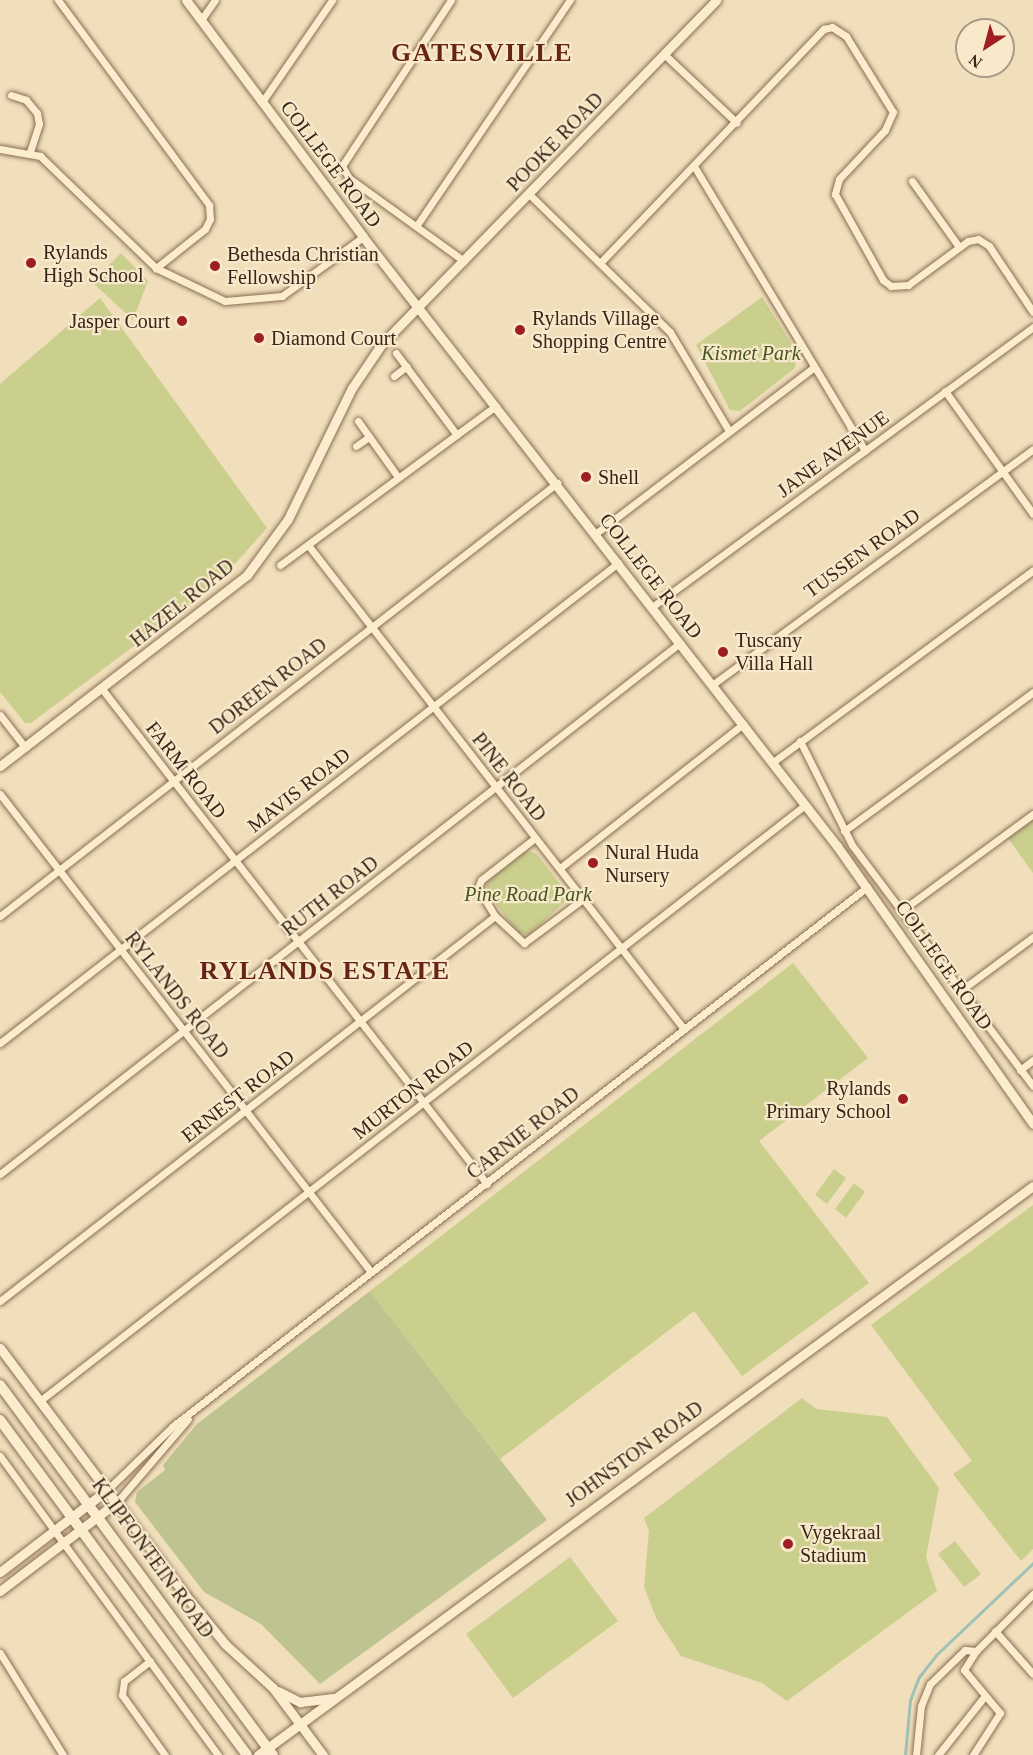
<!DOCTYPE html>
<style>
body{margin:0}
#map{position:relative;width:1033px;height:1755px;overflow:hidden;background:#f1dfbb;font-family:"Times New Roman",serif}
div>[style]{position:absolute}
.green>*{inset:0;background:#cacf8e}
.cemetery>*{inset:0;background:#bfc38f}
.stream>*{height:3px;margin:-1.5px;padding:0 1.5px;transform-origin:1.5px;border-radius:1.5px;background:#a0c1b6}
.roads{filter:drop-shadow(0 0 2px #896e54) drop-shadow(0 0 2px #896e54)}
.minor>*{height:7px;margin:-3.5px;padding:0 3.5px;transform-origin:3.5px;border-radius:3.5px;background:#fcecce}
.tertiary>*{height:9px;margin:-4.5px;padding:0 4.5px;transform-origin:4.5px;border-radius:4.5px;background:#fcecce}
.secondary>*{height:10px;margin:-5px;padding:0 5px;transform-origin:5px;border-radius:5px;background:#fcecce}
.dots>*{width:16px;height:16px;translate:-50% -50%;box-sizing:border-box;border:3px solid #f8e9cb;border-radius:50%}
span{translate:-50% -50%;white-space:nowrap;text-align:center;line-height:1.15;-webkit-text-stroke:4.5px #f8e9cb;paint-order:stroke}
.street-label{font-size:20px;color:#37271a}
.poi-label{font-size:20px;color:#37271a}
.left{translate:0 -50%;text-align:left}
.right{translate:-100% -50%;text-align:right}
.park-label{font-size:20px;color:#49551f;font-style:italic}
.district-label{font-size:26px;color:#672416;font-weight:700;letter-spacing:1.5px}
.north{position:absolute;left:955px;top:18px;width:60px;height:60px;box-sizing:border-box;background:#f8e9cb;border:2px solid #ab9b84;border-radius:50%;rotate:216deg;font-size:16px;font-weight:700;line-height:24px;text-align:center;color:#37271a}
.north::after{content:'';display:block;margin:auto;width:21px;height:27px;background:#9d1f24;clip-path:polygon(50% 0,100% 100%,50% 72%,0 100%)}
</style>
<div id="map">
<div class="green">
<div style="clip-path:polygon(121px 253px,148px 281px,133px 320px,92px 282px)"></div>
<div style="clip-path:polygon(762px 297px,797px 352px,795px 368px,740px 411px,730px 410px,696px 345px)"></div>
<div style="clip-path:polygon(100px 298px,267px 528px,217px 584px,31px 723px,25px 723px,0 692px,0 384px)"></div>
<div style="clip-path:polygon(1033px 819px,1033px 873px,1008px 838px)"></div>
<div style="clip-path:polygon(525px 851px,536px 853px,570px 897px,529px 935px,518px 933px,487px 892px,487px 882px)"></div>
<div style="clip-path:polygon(793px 963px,868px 1058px,759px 1141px,869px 1283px,742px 1376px,694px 1311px,500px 1459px,370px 1291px)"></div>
<div style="clip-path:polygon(834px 1169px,846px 1178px,827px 1204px,815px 1195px)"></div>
<div style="clip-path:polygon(854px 1183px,865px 1192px,846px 1218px,835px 1209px)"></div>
<div style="clip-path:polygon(1033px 1205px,1033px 1549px,1021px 1561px,953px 1474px,972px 1461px,871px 1325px)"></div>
<div style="clip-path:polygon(802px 1398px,816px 1409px,887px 1417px,939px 1488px,926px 1557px,937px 1591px,787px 1701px,762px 1683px,681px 1656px,656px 1618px,644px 1587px,649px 1531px,644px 1518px)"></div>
<div style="clip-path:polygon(955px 1541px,981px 1574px,964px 1587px,938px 1554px)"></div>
<div style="clip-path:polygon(570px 1557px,618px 1621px,513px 1698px,466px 1634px)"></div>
</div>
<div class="cemetery">
<div style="clip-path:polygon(370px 1291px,547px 1520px,320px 1684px,261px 1624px,204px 1592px,135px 1502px,137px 1492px,165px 1470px,163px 1465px,197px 1424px)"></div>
</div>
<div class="stream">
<div style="left:905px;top:1755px;width:55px;rotate:-84.8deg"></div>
<div style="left:910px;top:1700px;width:25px;rotate:-69deg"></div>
<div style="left:919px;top:1677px;width:28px;rotate:-52deg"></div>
<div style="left:936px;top:1655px;width:134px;rotate:-43.5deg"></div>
</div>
<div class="roads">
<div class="minor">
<div style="left:58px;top:0;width:255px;rotate:53.6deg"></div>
<div style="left:209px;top:205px;width:14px;rotate:86deg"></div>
<div style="left:210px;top:219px;width:11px;rotate:117deg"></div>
<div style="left:205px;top:229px;width:63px;rotate:141.5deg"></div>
<div style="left:451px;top:0;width:199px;rotate:123.3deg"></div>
<div style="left:342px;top:166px;width:14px;rotate:60deg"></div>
<div style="left:349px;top:178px;width:142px;rotate:35.8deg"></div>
<div style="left:201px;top:20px;width:24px;rotate:-55deg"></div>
<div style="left:664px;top:54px;width:100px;rotate:43.4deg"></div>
<div style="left:11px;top:95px;width:16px;rotate:18deg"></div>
<div style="left:26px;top:100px;width:17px;rotate:50deg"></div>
<div style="left:37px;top:113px;width:11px;rotate:80deg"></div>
<div style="left:39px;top:124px;width:29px;rotate:108deg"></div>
<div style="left:262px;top:102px;width:124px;rotate:-55.5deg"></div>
<div style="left:0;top:149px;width:41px;rotate:9.9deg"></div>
<div style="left:40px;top:156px;width:161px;rotate:44deg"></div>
<div style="left:156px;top:268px;width:76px;rotate:25.6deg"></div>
<div style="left:225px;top:301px;width:57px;rotate:-5deg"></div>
<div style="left:282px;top:296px;width:100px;rotate:-36.1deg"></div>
<div style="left:694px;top:166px;width:332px;rotate:59deg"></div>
<div style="left:912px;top:181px;width:81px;rotate:54.5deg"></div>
<div style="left:530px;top:195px;width:196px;rotate:44.4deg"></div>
<div style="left:670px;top:332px;width:115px;rotate:59.2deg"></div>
<div style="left:417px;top:225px;width:272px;rotate:-55.8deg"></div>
<div style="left:600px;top:263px;width:324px;rotate:-46.3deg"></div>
<div style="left:824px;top:29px;width:8px;rotate:-14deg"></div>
<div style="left:832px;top:27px;width:17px;rotate:33deg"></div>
<div style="left:846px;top:36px;width:89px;rotate:58.3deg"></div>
<div style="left:893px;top:112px;width:20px;rotate:114deg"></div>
<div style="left:885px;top:130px;width:67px;rotate:133.2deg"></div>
<div style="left:839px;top:179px;width:16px;rotate:105deg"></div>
<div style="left:835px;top:194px;width:98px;rotate:60.8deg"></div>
<div style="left:883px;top:280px;width:10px;rotate:37deg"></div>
<div style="left:891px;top:286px;width:17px;rotate:-3deg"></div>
<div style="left:908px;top:285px;width:74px;rotate:-36.3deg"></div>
<div style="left:968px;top:241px;width:10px;rotate:-11deg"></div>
<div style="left:978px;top:239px;width:13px;rotate:32deg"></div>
<div style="left:989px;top:246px;width:79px;rotate:56.3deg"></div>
<div style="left:396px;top:353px;width:102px;rotate:53.4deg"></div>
<div style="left:394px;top:376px;width:16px;rotate:-38deg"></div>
<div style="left:945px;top:391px;width:151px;rotate:54.4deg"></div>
<div style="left:358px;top:421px;width:69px;rotate:54.5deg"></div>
<div style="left:356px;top:446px;width:16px;rotate:-35deg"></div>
<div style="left:595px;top:534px;width:275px;rotate:-37.3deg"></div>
<div style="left:308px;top:545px;width:613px;rotate:52.16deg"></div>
<div style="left:280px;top:565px;width:268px;rotate:-36.4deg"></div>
<div style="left:652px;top:607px;width:473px;rotate:-36.3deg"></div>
<div style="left:712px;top:685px;width:398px;rotate:-36.3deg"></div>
<div style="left:102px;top:689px;width:627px;rotate:52.13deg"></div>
<div style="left:0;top:715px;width:41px;rotate:52deg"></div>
<div style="left:800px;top:741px;width:116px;rotate:63.4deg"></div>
<div style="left:852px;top:845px;width:301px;rotate:53.1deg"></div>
<div style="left:773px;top:762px;width:323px;rotate:-36.4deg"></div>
<div style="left:0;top:794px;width:605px;rotate:52.18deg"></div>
<div style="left:844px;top:831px;width:235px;rotate:-36.3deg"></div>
<div style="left:535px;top:838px;width:68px;rotate:142.1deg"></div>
<div style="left:481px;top:880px;width:9px;rotate:111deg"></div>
<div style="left:478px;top:888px;width:33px;rotate:59deg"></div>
<div style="left:495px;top:916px;width:40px;rotate:43deg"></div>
<div style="left:524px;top:943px;width:74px;rotate:-36.7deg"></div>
<div style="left:560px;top:868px;width:233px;rotate:-38.2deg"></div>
<div style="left:901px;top:911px;width:164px;rotate:-36.3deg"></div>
<div style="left:0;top:916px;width:706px;rotate:-37.86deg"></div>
<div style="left:960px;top:991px;width:91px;rotate:-36.5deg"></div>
<div style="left:0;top:1043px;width:783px;rotate:-37.84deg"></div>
<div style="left:1020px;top:1070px;width:16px;rotate:-38deg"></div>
<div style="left:0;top:1174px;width:863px;rotate:-37.99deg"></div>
<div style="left:0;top:1301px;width:627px;rotate:-37.87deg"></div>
<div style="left:41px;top:1400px;width:968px;rotate:-37.91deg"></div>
<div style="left:0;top:1456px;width:370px;rotate:53.9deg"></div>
<div style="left:107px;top:1490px;width:92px;rotate:-44.1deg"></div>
<div style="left:173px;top:1426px;width:879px;rotate:-37.83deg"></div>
<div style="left:117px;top:1502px;width:109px;rotate:-49.5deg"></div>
<div style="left:995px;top:1631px;width:57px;rotate:48.5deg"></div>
<div style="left:0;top:1653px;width:120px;rotate:58.3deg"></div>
<div style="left:150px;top:1661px;width:33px;rotate:142deg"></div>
<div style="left:124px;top:1681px;width:14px;rotate:98deg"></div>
<div style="left:122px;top:1695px;width:74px;rotate:54.4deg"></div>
<div style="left:916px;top:1755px;width:49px;rotate:-84.2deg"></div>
<div style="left:921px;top:1706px;width:24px;rotate:-68deg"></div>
<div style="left:930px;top:1684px;width:49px;rotate:-44.2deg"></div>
<div style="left:965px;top:1650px;width:11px;rotate:5deg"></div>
<div style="left:938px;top:1755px;width:74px;rotate:-51.6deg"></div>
<div style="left:973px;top:1755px;width:50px;rotate:-57.3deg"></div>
<div style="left:1000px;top:1713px;width:56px;rotate:-129.9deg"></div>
<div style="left:964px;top:1670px;width:22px;rotate:-58deg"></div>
<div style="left:976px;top:1651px;width:81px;rotate:-45deg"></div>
</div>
<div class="tertiary">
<div style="left:186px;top:0;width:296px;rotate:53.2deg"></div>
<div style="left:363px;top:237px;width:772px;rotate:52.11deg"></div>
<div style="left:837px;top:846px;width:340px;rotate:54.8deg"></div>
<div style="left:0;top:766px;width:312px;rotate:-37.7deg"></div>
<div style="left:247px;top:575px;width:69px;rotate:-53.8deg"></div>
<div style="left:288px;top:519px;width:146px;rotate:-64deg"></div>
<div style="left:352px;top:388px;width:52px;rotate:-56deg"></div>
<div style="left:381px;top:345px;width:481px;rotate:-45.8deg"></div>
<div style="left:0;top:1348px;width:311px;rotate:53.1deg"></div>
<div style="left:187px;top:1597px;width:60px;rotate:51deg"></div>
<div style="left:225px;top:1644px;width:65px;rotate:42.5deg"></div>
<div style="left:273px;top:1688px;width:84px;rotate:53.3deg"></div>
<div style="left:0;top:1572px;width:135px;rotate:-37.5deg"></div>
<div style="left:0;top:1591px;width:147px;rotate:-37.3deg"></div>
<div style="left:278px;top:1691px;width:25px;rotate:27deg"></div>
<div style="left:300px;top:1702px;width:33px;rotate:-7deg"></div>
<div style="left:258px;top:1755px;width:961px;rotate:-36.29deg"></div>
</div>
<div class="secondary">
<div style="left:0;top:1385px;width:460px;rotate:53.6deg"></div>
<div style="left:0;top:1420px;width:416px;rotate:53.6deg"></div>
</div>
</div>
<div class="dots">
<div style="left:31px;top:263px;background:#9d1f24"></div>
<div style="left:215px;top:266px;background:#9d1f24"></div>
<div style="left:182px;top:321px;background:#9d1f24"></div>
<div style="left:520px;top:330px;background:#9d1f24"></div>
<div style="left:259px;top:338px;background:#9d1f24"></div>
<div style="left:586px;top:477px;background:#9d1f24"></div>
<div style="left:723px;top:652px;background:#9d1f24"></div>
<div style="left:593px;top:863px;background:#9d1f24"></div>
<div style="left:903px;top:1099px;background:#9d1f24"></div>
<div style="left:788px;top:1544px;background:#9d1f24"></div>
</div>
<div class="street-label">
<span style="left:555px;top:142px;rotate:-46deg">POOKE ROAD</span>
<span style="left:331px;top:164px;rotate:53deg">COLLEGE ROAD</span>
<span style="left:833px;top:454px;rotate:-36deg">JANE AVENUE</span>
<span style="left:862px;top:553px;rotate:-36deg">TUSSEN ROAD</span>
<span style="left:651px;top:576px;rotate:52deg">COLLEGE ROAD</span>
<span style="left:182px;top:603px;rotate:-39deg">HAZEL ROAD</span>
<span style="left:268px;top:686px;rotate:-38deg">DOREEN ROAD</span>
<span style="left:186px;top:770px;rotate:52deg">FARM ROAD</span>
<span style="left:509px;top:777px;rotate:52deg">PINE ROAD</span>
<span style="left:299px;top:790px;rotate:-38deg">MAVIS ROAD</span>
<span style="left:330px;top:896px;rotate:-38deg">RUTH ROAD</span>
<span style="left:944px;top:965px;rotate:55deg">COLLEGE ROAD</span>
<span style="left:177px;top:995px;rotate:52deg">RYLANDS ROAD</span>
<span style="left:413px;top:1090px;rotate:-38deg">MURTON ROAD</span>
<span style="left:238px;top:1096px;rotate:-38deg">ERNEST ROAD</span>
<span style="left:523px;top:1133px;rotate:-38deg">CARNIE ROAD</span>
<span style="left:634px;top:1454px;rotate:-36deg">JOHNSTON ROAD</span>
<span style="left:153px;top:1558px;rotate:54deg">KLIPFONTEIN ROAD</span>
</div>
<div class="poi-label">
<span class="left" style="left:43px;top:264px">Rylands<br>High School</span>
<span class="left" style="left:227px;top:266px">Bethesda Christian<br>Fellowship</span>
<span class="left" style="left:532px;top:330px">Rylands Village<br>Shopping Centre</span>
<span class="right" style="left:170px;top:321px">Jasper Court</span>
<span class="left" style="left:271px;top:338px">Diamond Court</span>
<span class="left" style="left:598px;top:477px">Shell</span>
<span class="left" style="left:735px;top:652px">Tuscany<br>Villa Hall</span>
<span class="left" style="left:605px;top:864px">Nural Huda<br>Nursery</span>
<span class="right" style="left:891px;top:1100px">Rylands<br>Primary School</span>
<span class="left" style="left:800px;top:1544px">Vygekraal<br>Stadium</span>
</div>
<div class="park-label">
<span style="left:751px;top:353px">Kismet Park</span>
<span style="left:528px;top:894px">Pine Road Park</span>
</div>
<div class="district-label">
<span style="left:482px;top:53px">GATESVILLE</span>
<span style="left:325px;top:971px">RYLANDS ESTATE</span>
</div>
<div class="north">N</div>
</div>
